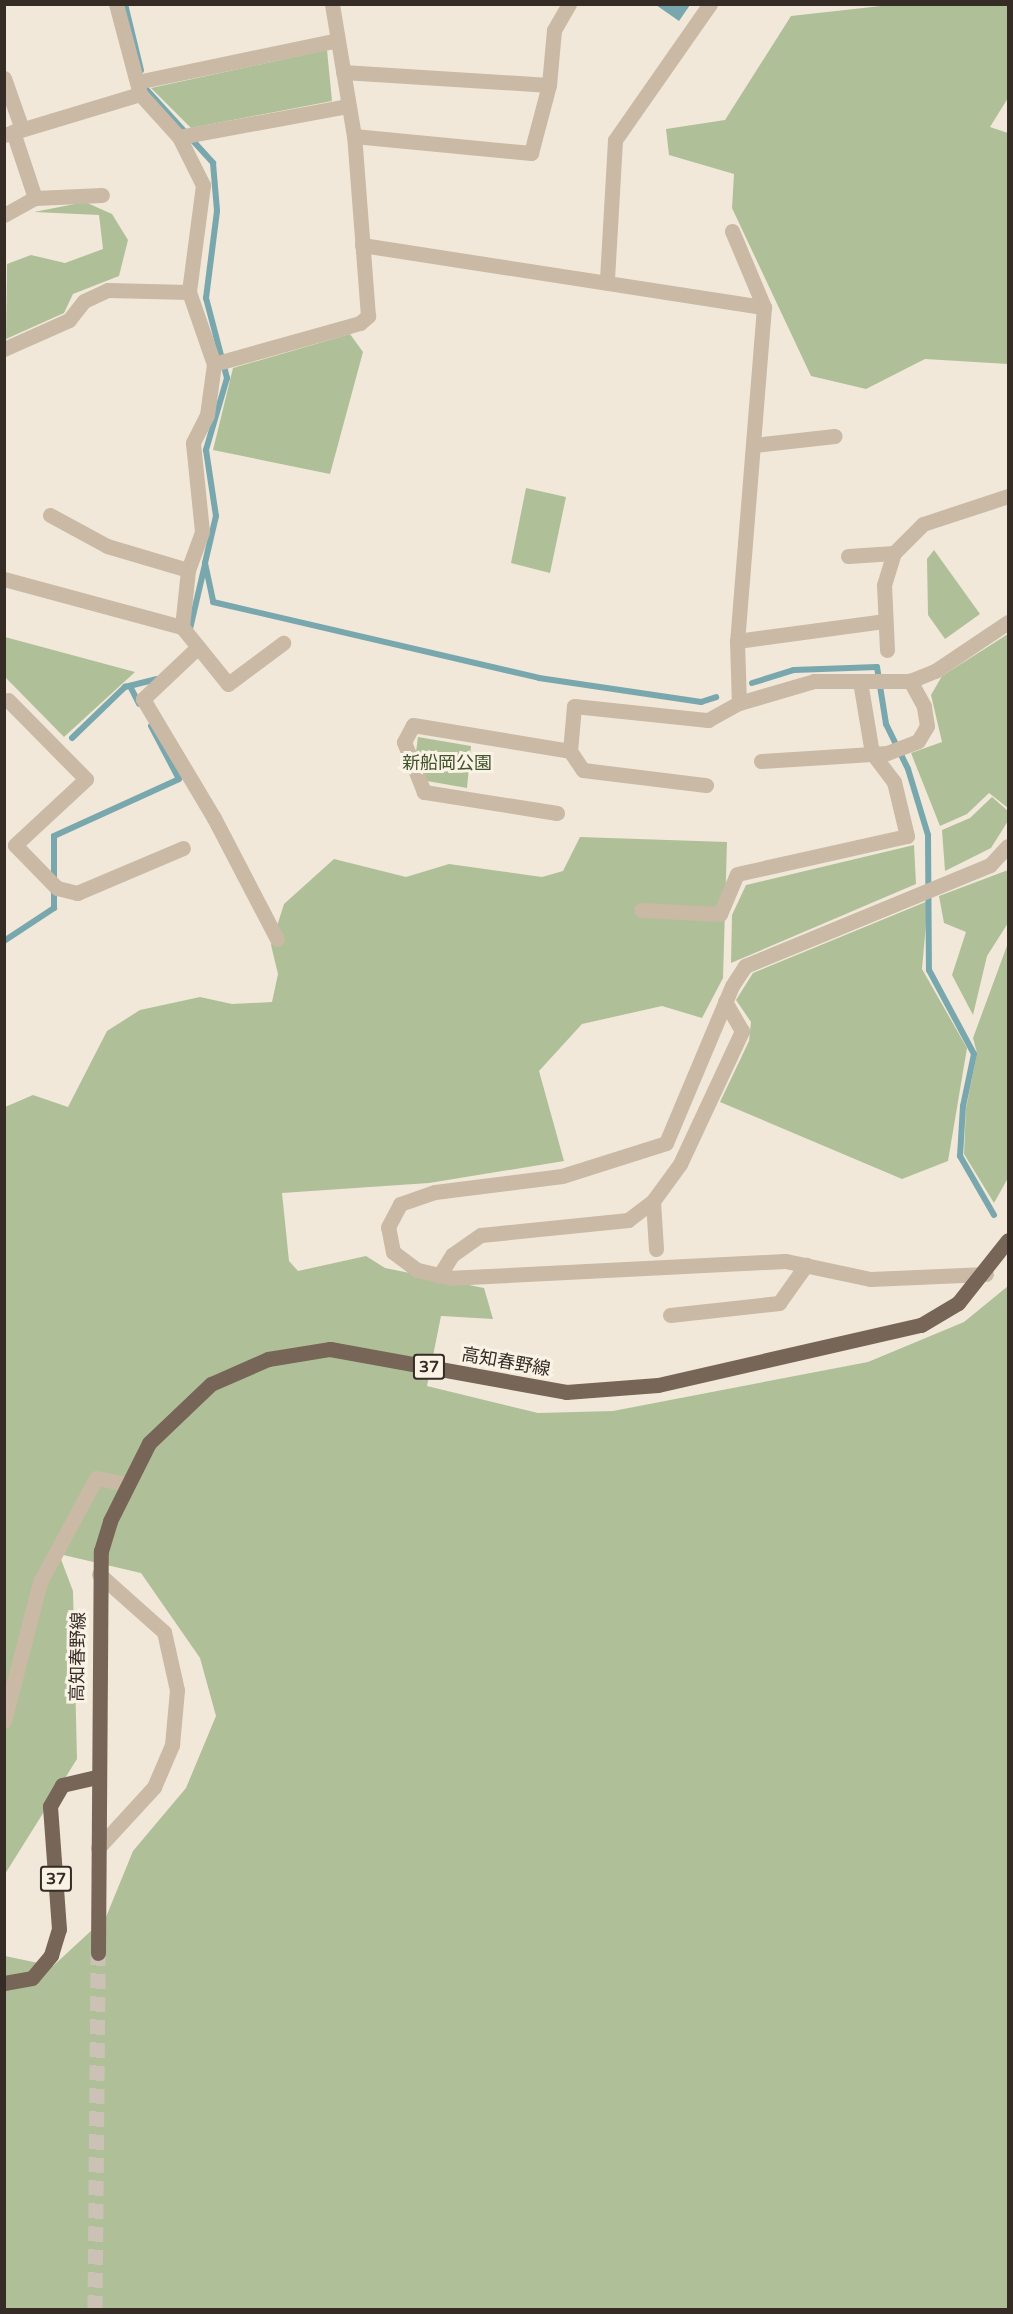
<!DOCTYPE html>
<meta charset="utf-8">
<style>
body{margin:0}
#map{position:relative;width:1013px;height:2314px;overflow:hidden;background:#f1e8d9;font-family:"Varela Round","Noto Sans JP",sans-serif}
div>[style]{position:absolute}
.green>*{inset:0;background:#afc099}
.water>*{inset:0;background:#78a7ae}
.stream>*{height:6px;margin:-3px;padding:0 3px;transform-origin:3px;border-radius:3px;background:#78a7ae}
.primary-tunnel>*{height:15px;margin-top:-7.5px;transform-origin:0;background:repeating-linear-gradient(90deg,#cbc2b5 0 15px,transparent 0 23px)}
.street>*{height:15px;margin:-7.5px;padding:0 7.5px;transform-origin:7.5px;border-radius:7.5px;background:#c9b9a5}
.primary>*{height:15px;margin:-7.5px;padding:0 7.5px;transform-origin:7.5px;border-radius:7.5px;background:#776557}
span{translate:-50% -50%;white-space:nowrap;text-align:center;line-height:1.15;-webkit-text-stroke:6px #f9f2e5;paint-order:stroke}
.shield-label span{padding:2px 4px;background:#f9f2e5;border:2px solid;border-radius:4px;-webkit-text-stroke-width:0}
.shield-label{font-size:16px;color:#352c26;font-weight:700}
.park-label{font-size:18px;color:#40532a}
.street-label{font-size:18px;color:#352c26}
.frame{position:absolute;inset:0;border:6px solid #352c26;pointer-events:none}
</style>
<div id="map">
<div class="green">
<div style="clip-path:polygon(890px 5px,1008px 5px,1008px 98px,990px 127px,1008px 133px,1008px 364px,925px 359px,866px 389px,811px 376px,732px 208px,734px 174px,669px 155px,666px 129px,725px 120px,791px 16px)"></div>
<div style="clip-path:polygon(327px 50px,332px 101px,191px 128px,151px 88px)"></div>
<div style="clip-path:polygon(85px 202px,112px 214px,128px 240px,119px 276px,73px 294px,64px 313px,6px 339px,7px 264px,31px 255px,65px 263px,103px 249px,99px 215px,34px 212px)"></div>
<div style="clip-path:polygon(350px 334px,363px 352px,330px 474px,213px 450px,233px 368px)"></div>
<div style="clip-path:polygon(526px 488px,566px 497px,550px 573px,511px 563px)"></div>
<div style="clip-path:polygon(934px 550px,980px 614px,945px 639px,928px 615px,927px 559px)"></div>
<div style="clip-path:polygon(1008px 634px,1008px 808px,989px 793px,967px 814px,940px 826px,911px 753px,942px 742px,931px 695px,942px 676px)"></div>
<div style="clip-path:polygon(4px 637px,5px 637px,135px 672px,64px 737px,5px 677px)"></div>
<div style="clip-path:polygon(418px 737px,471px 746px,467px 788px,427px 781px,416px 752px)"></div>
<div style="clip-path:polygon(992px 797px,1008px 811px,1008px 821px,991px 848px,945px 871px,942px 830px,970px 818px)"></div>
<div style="clip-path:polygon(580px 837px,727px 842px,723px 978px,702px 1018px,662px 1006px,582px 1024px,539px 1071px,564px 1161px,429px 1183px,282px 1193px,289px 1261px,298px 1271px,366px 1256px,385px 1268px,484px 1288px,493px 1319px,441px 1316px,427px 1386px,538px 1413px,613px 1411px,868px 1362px,964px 1322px,1008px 1286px,1008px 2309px,5px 2309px,5px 1956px,53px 1966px,106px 1917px,133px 1851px,186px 1788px,216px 1716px,200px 1658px,141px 1573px,59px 1554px,73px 1591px,77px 1759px,5px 1874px,5px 1107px,33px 1095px,68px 1107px,107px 1031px,140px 1010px,200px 997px,232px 1004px,272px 1002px,278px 974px,271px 945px,284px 904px,334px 859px,406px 877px,449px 864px,542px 877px,563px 871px)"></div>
<div style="clip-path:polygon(914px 845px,916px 884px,731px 963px,732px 915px,746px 885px)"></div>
<div style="clip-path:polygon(1008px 870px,1008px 923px,987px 956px,973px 1015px,952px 975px,966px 932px,944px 923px,939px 896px)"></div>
<div style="clip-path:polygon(928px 901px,922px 969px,967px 1048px,948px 1161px,902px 1179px,720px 1102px,749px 1041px,751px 1022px,736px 1000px,753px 973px)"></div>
<div style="clip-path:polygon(1008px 943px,1008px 1178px,994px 1203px,964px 1154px,966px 1108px,977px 1053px,973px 1038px)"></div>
</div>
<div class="water">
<div style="clip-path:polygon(656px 5px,690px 5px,679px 21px)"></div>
</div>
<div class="stream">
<div style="left:125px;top:4px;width:68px;rotate:76.4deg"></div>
<div style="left:146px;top:89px;width:100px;rotate:47.8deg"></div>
<div style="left:213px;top:163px;width:48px;rotate:85.2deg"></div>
<div style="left:217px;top:211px;width:88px;rotate:97.2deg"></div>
<div style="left:206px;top:298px;width:83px;rotate:75.3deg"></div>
<div style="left:227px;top:378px;width:75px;rotate:106.3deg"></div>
<div style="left:206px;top:450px;width:67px;rotate:81.4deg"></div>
<div style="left:216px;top:516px;width:48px;rotate:103.2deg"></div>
<div style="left:205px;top:563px;width:40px;rotate:78deg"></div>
<div style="left:213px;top:602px;width:335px;rotate:13.1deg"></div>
<div style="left:539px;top:678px;width:164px;rotate:8.4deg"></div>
<div style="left:701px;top:702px;width:16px;rotate:-18deg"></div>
<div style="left:189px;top:633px;width:71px;rotate:-76.9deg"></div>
<div style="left:752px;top:683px;width:44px;rotate:-17.2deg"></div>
<div style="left:794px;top:670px;width:83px;rotate:-2.1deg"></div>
<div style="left:877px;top:667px;width:58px;rotate:81deg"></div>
<div style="left:886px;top:724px;width:50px;rotate:63.9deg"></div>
<div style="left:908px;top:769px;width:69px;rotate:73.1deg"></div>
<div style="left:928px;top:835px;width:135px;rotate:89.6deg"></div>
<div style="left:929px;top:970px;width:95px;rotate:61.8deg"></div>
<div style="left:974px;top:1054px;width:53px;rotate:101.9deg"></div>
<div style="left:963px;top:1106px;width:50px;rotate:93.4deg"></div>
<div style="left:960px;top:1156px;width:68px;rotate:60deg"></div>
<div style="left:130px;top:686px;width:20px;rotate:63deg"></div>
<div style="left:72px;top:738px;width:74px;rotate:-43.9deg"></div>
<div style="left:125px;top:687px;width:33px;rotate:-14deg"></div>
<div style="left:4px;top:941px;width:60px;rotate:-33.4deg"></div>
<div style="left:54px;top:908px;width:72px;rotate:-90deg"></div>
<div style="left:54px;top:836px;width:137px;rotate:-24.5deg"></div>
<div style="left:179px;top:779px;width:60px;rotate:-117.8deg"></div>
</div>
<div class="primary-tunnel">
<div style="left:95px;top:2310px;width:357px;rotate:-89.5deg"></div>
</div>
<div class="street">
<div style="left:343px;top:72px;width:206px;rotate:3.6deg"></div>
<div style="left:4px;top:78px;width:54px;rotate:70.6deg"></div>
<div style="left:137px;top:82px;width:205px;rotate:-11.8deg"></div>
<div style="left:140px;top:94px;width:58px;rotate:47.8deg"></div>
<div style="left:179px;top:137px;width:54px;rotate:63.4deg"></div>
<div style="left:203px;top:185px;width:108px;rotate:97.5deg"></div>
<div style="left:189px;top:292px;width:76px;rotate:70.9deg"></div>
<div style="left:214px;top:364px;width:51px;rotate:97.8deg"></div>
<div style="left:207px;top:415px;width:31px;rotate:117deg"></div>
<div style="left:193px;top:443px;width:89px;rotate:84.2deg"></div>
<div style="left:202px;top:532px;width:40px;rotate:110.2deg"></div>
<div style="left:188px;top:570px;width:57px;rotate:96deg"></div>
<div style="left:4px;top:135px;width:142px;rotate:-16.8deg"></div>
<div style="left:140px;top:94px;width:93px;rotate:-104.9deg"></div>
<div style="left:354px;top:136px;width:178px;rotate:5.5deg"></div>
<div style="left:531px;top:153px;width:70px;rotate:-75.2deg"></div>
<div style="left:549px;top:85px;width:55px;rotate:-84.8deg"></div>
<div style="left:554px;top:30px;width:30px;rotate:-60deg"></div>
<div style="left:179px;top:137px;width:172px;rotate:-10.4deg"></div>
<div style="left:35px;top:198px;width:67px;rotate:-2.6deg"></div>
<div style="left:4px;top:215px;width:35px;rotate:-29deg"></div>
<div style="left:35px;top:198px;width:70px;rotate:-108.4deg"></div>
<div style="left:732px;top:231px;width:82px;rotate:67.2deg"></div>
<div style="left:362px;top:245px;width:407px;rotate:8.8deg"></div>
<div style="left:764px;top:307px;width:335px;rotate:94.6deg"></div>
<div style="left:737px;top:641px;width:62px;rotate:88.2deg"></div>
<div style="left:607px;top:279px;width:139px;rotate:-86.7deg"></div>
<div style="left:615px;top:140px;width:166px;rotate:-55.1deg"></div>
<div style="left:4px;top:349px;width:71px;rotate:-24deg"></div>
<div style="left:69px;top:320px;width:24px;rotate:-52deg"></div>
<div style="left:84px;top:301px;width:26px;rotate:-25deg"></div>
<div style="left:108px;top:290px;width:81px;rotate:1.4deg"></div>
<div style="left:214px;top:364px;width:152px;rotate:-15.7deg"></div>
<div style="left:360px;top:323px;width:11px;rotate:-41deg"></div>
<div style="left:368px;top:316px;width:181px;rotate:-94.4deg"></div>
<div style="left:354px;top:136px;width:134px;rotate:-99.5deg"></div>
<div style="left:754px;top:445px;width:81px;rotate:-6.4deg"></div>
<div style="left:50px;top:515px;width:65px;rotate:28.5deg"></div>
<div style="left:107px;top:546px;width:84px;rotate:16.5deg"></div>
<div style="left:848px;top:556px;width:46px;rotate:-3.7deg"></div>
<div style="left:4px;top:579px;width:184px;rotate:15.1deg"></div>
<div style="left:182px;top:627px;width:73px;rotate:51.1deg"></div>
<div style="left:228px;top:684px;width:69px;rotate:-36.7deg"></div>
<div style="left:737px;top:641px;width:148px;rotate:-7.7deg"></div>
<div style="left:198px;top:647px;width:76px;rotate:136.6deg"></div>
<div style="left:143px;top:699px;width:139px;rotate:59.2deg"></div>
<div style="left:214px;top:818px;width:136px;rotate:62.5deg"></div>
<div style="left:887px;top:650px;width:65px;rotate:-92.6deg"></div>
<div style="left:884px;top:585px;width:34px;rotate:-73deg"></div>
<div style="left:894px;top:553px;width:41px;rotate:-45deg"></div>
<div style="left:923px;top:524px;width:89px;rotate:-18.2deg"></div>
<div style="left:8px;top:700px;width:111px;rotate:45.4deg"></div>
<div style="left:86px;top:779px;width:97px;rotate:137.1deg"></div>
<div style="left:15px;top:845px;width:60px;rotate:45.7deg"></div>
<div style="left:57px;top:888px;width:21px;rotate:14deg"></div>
<div style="left:77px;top:893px;width:115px;rotate:-23deg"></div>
<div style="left:570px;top:751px;width:45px;rotate:-84.9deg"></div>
<div style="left:574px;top:706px;width:135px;rotate:6deg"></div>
<div style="left:708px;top:720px;width:35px;rotate:-29deg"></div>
<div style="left:739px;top:703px;width:78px;rotate:-16.3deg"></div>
<div style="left:814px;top:681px;width:96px"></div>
<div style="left:910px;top:681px;width:27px;rotate:-22deg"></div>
<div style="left:935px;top:671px;width:88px;rotate:-33.9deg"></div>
<div style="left:761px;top:761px;width:126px;rotate:-3.6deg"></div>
<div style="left:887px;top:753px;width:33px;rotate:-21deg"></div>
<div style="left:918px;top:741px;width:17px;rotate:-59deg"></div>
<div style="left:927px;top:726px;width:20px;rotate:-99deg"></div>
<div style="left:924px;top:706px;width:29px;rotate:-119deg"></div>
<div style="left:557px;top:813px;width:135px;rotate:-171deg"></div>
<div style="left:424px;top:792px;width:54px;rotate:-111.8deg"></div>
<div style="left:404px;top:742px;width:19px;rotate:-62deg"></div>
<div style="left:413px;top:725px;width:159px;rotate:9.4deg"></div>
<div style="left:570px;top:751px;width:23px;rotate:56deg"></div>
<div style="left:583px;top:770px;width:124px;rotate:7deg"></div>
<div style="left:641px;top:910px;width:79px;rotate:2.9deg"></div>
<div style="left:720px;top:914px;width:43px;rotate:-67deg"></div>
<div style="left:737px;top:874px;width:174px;rotate:-12.6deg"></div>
<div style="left:907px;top:836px;width:56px;rotate:-103.5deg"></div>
<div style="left:894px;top:782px;width:36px;rotate:-127deg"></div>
<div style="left:872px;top:753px;width:73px;rotate:-99.5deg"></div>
<div style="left:656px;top:1249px;width:48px;rotate:-93.6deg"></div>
<div style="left:653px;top:1201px;width:46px;rotate:-53.9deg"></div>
<div style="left:680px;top:1164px;width:147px;rotate:-65deg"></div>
<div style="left:742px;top:1031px;width:34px;rotate:-120deg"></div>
<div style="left:986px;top:1274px;width:116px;rotate:177.5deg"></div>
<div style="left:870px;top:1279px;width:87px;rotate:-168deg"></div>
<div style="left:785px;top:1261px;width:333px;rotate:177.1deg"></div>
<div style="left:452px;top:1278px;width:36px;rotate:-167deg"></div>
<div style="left:417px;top:1270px;width:30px;rotate:-143deg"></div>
<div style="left:393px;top:1252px;width:25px;rotate:-101deg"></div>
<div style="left:388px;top:1227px;width:26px;rotate:-62deg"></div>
<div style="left:400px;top:1204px;width:37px;rotate:-19deg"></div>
<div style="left:435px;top:1192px;width:128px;rotate:-7.2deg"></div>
<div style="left:562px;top:1176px;width:109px;rotate:-17.6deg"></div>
<div style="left:666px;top:1143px;width:170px;rotate:-67.2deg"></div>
<div style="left:732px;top:986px;width:24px;rotate:-57deg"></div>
<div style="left:745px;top:966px;width:265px;rotate:-22.4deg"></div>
<div style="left:990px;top:865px;width:26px;rotate:-47deg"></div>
<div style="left:439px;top:1276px;width:25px;rotate:-58deg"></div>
<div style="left:452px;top:1255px;width:35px;rotate:-35deg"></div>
<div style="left:481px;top:1235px;width:148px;rotate:-5.8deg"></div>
<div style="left:628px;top:1220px;width:31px;rotate:-37deg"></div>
<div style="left:670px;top:1315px;width:110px;rotate:-6.3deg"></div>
<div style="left:779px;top:1303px;width:47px;rotate:-54.6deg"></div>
<div style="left:4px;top:1721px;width:144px;rotate:-75.5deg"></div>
<div style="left:40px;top:1582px;width:118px;rotate:-61.7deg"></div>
<div style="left:96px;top:1478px;width:32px;rotate:11deg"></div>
<div style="left:98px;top:1848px;width:83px;rotate:-47.4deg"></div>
<div style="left:154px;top:1787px;width:46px;rotate:-66.8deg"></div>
<div style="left:172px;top:1745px;width:55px;rotate:-84.8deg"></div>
<div style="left:177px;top:1690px;width:59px;rotate:-102.6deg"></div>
<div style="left:164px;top:1632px;width:87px;rotate:-138.3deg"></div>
</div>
<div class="primary">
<div style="left:98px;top:1953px;width:402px;rotate:-89.6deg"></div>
<div style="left:101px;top:1551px;width:31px;rotate:-73deg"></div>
<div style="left:110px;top:1521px;width:87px;rotate:-63.4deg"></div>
<div style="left:149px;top:1443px;width:86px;rotate:-43.6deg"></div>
<div style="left:211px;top:1384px;width:62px;rotate:-23.7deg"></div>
<div style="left:268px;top:1359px;width:63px;rotate:-9.2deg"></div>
<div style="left:330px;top:1349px;width:240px;rotate:10.3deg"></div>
<div style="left:566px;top:1392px;width:92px;rotate:-4.4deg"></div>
<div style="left:658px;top:1385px;width:270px;rotate:-12.9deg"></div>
<div style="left:921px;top:1325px;width:43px;rotate:-30.7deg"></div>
<div style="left:958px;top:1303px;width:80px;rotate:-51.6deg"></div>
<div style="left:4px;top:1983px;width:28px;rotate:-10deg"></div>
<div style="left:32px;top:1978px;width:30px;rotate:-50deg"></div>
<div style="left:51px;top:1955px;width:27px;rotate:-73deg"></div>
<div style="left:59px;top:1929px;width:123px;rotate:-94.2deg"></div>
<div style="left:50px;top:1806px;width:24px;rotate:-60deg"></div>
<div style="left:62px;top:1785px;width:37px;rotate:-13deg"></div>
</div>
<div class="shield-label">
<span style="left:429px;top:1367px">37</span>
<span style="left:56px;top:1879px">37</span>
</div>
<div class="park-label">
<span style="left:447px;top:763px">新船岡公園</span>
</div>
<div class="street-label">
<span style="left:506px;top:1362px;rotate:10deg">高知春野線</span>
<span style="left:78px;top:1657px;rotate:-89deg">高知春野線</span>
</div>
<div class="frame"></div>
</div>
